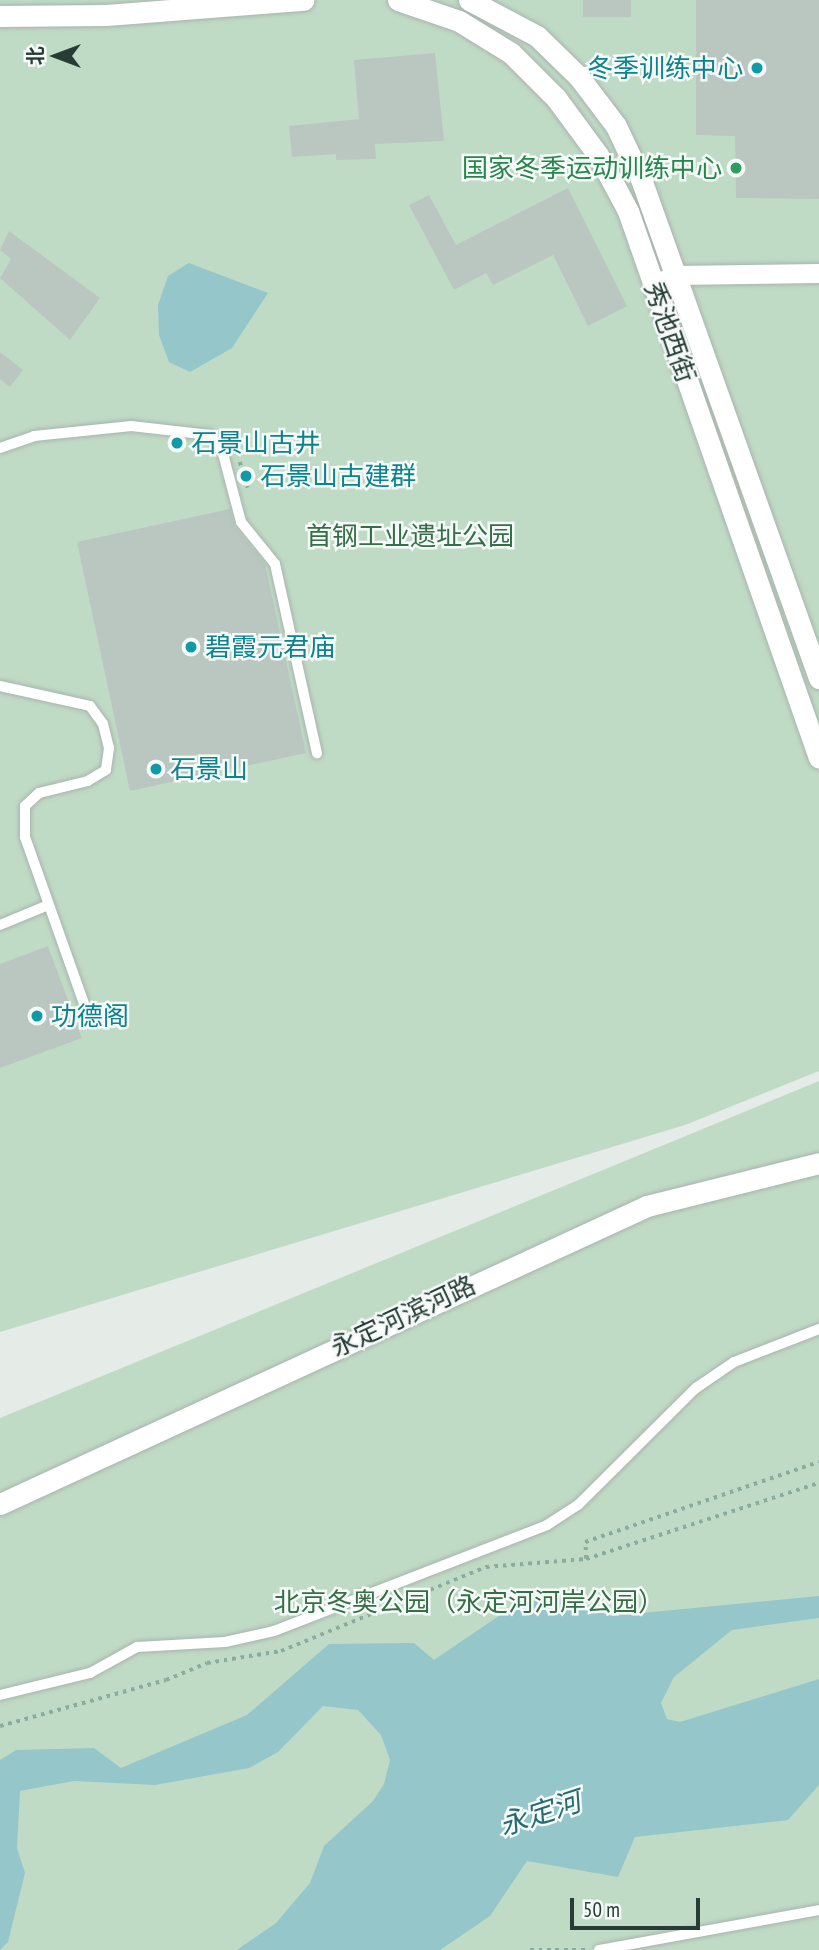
<!DOCTYPE html>
<meta charset="utf-8">
<style>
body{margin:0}
#map{position:relative;width:819px;height:1950px;overflow:hidden;background:#e5ece8;font-family:"PT Sans Narrow","Noto Sans SC",sans-serif}
div>[style]{position:absolute}
.green>*{inset:0;background:#c0dbc5}
.water>*{inset:0;background:#94c6ca}
.building>*{inset:0;background:#bac7c1}
.path>*{height:3.5px;margin-top:-1.75px;transform-origin:0;background:repeating-linear-gradient(90deg,#89ac9e 0 3.5px,transparent 0 8.5px)}
.roads{filter:drop-shadow(0 0 2px #a8b4ae) drop-shadow(0 0 2px #a8b4ae)}
.service>*{height:10px;margin:-5px;padding:0 5px;transform-origin:5px;border-radius:5px;background:#fff}
.minor>*{height:19px;margin:-9.5px;padding:0 9.5px;transform-origin:9.5px;border-radius:9.5px;background:#fff}
.tertiary>*{height:21px;margin:-10.5px;padding:0 10.5px;transform-origin:10.5px;border-radius:10.5px;background:#fff}
.dots>*{width:19px;height:19px;translate:-50% -50%;box-sizing:border-box;border:4px solid #f5f9f7;border-radius:50%}
span{translate:-50% -50%;white-space:nowrap;text-align:center;line-height:1.15;-webkit-text-stroke:5px #f5f9f7;paint-order:stroke}
.culture-label{font-size:26px;color:#0d838f}
.right{translate:-100% -50%;text-align:right}
.left{translate:0 -50%;text-align:left}
.leisure-label{font-size:26px;color:#27864d}
.street-label{font-size:26px;color:#263c34}
.park-label{font-size:26px;color:#356e47}
.water-label{font-size:28px;color:#276b71;font-style:italic}
.north{position:absolute;left:21px;top:21px;width:70px;height:70px;-webkit-text-stroke:5px #f5f9f7;paint-order:stroke;rotate:270deg;font-size:19px;font-weight:700;line-height:28px;text-align:center;color:#263c34}
.north::after{content:'';display:block;margin:auto;width:24px;height:32px;background:#263c34;clip-path:polygon(50% 0,100% 100%,50% 72%,0 100%)}
.scale{position:absolute;left:570px;top:1898px;width:130px;height:32px;box-sizing:border-box;border:4px solid #263c34;border-top:0;padding-left:9px;font-size:21px;line-height:24px;white-space:nowrap;color:#263c34;-webkit-text-stroke:5px #f5f9f7;paint-order:stroke}
</style>
<div id="map">
<div class="green">
<div style="clip-path:polygon(0 0,819px 0,819px 1071px,685px 1125px,0 1332px)"></div>
<div style="clip-path:polygon(819px 1081px,819px 1950px,0 1950px,0 1418px)"></div>
</div>
<div class="water">
<div style="clip-path:polygon(189px 263px,268px 293px,232px 348px,190px 372px,169px 362px,159px 335px,158px 305px,168px 276px)"></div>
<div style="clip-path:polygon(536px 1591px,611px 1616px,819px 1596px,819px 1618px,732px 1630px,674px 1677px,661px 1703px,667px 1719px,680px 1722px,819px 1679px,819px 1785px,788px 1820px,635px 1837px,618px 1877px,527px 1861px,490px 1916px,440px 1950px,237px 1950px,276px 1923px,310px 1883px,324px 1846px,373px 1801px,384px 1784px,390px 1760px,381px 1735px,358px 1710px,323px 1706px,278px 1752px,249px 1768px,155px 1785px,74px 1781px,20px 1791px,17px 1848px,25px 1873px,8px 1942px,0 1950px,0 1760px,16px 1750px,94px 1748px,121px 1768px,247px 1715px,329px 1644px,414px 1643px,434px 1660px)"></div>
</div>
<div class="building">
<div style="clip-path:polygon(583px 0,631px 0,631px 17px,583px 17px)"></div>
<div style="clip-path:polygon(696px 0,819px 0,819px 199px,736px 198px,735px 136px,696px 135px)"></div>
<div style="clip-path:polygon(435px 53px,444px 141px,375px 144px,376px 159px,336px 160px,336px 154px,292px 157px,289px 126px,359px 119px,354px 60px)"></div>
<div style="clip-path:polygon(568px 188px,627px 306px,588px 326px,553px 255px,493px 285px,486px 273px,454px 290px,409px 205px,429px 195px,456px 245px)"></div>
<div style="clip-path:polygon(9px 231px,100px 298px,70px 340px,0 278px,11px 259px,0 250px)"></div>
<div style="clip-path:polygon(0 352px,23px 370px,10px 387px,0 379px)"></div>
<div style="clip-path:polygon(230px 509px,235px 527px,265px 564px,306px 753px,130px 791px,77px 542px)"></div>
<div style="clip-path:polygon(48px 946px,82px 1038px,0 1068px,0 964px)"></div>
</div>
<div class="path">
<div style="left:240px;top:462px;width:27px;rotate:73deg"></div>
<div style="left:586px;top:1559px;width:245px;rotate:-18.1deg"></div>
<div style="left:0;top:1726px;width:172px;rotate:-15.5deg"></div>
<div style="left:166px;top:1680px;width:44px;rotate:-22.5deg"></div>
<div style="left:207px;top:1663px;width:75px;rotate:-9.2deg"></div>
<div style="left:281px;top:1651px;width:222px;rotate:-22.3deg"></div>
<div style="left:486px;top:1567px;width:100px;rotate:-4.6deg"></div>
<div style="left:586px;top:1559px;width:17px;rotate:-93deg"></div>
<div style="left:585px;top:1542px;width:247px;rotate:-18.9deg"></div>
<div style="left:530px;top:1950px;width:57px"></div>
</div>
<div class="roads">
<div class="service">
<div style="left:0;top:448px;width:36px;rotate:-19deg"></div>
<div style="left:34px;top:436px;width:98px;rotate:-5.9deg"></div>
<div style="left:131px;top:426px;width:80px;rotate:6.5deg"></div>
<div style="left:210px;top:435px;width:19px;rotate:51deg"></div>
<div style="left:222px;top:450px;width:74px;rotate:75.2deg"></div>
<div style="left:241px;top:522px;width:54px;rotate:51deg"></div>
<div style="left:275px;top:564px;width:194px;rotate:77.5deg"></div>
<div style="left:0;top:686px;width:92px;rotate:12.5deg"></div>
<div style="left:90px;top:706px;width:22px;rotate:54deg"></div>
<div style="left:103px;top:724px;width:25px;rotate:76deg"></div>
<div style="left:109px;top:748px;width:22px;rotate:98deg"></div>
<div style="left:106px;top:770px;width:21px;rotate:149deg"></div>
<div style="left:88px;top:781px;width:50px;rotate:166.2deg"></div>
<div style="left:39px;top:793px;width:19px;rotate:137deg"></div>
<div style="left:25px;top:806px;width:31px;rotate:90deg"></div>
<div style="left:25px;top:837px;width:179px;rotate:70.5deg"></div>
<div style="left:0;top:925px;width:52px;rotate:-22.6deg"></div>
<div style="left:0;top:1695px;width:93px;rotate:-13.7deg"></div>
<div style="left:90px;top:1673px;width:54px;rotate:-29deg"></div>
<div style="left:137px;top:1647px;width:88px;rotate:-3.3deg"></div>
<div style="left:225px;top:1642px;width:50px;rotate:-12.7deg"></div>
<div style="left:274px;top:1631px;width:293px;rotate:-21.2deg"></div>
<div style="left:547px;top:1525px;width:37px;rotate:-33deg"></div>
<div style="left:578px;top:1505px;width:166px;rotate:-44.8deg"></div>
<div style="left:696px;top:1388px;width:46px;rotate:-34.4deg"></div>
<div style="left:734px;top:1362px;width:91px;rotate:-21.2deg"></div>
<div style="left:599px;top:1950px;width:224px;rotate:-10.3deg"></div>
</div>
<div class="minor">
<div style="left:664px;top:280px;width:12px;rotate:-24deg"></div>
<div style="left:675px;top:275px;width:144px;rotate:-0.8deg"></div>
</div>
<div class="tertiary">
<div style="left:398px;top:0;width:65px;rotate:19deg"></div>
<div style="left:459px;top:21px;width:61px;rotate:31.6deg"></div>
<div style="left:511px;top:53px;width:64px;rotate:45deg"></div>
<div style="left:556px;top:98px;width:71px;rotate:53.6deg"></div>
<div style="left:598px;top:155px;width:64px;rotate:61.8deg"></div>
<div style="left:628px;top:211px;width:579px;rotate:70.75deg"></div>
<div style="left:469px;top:0;width:77px;rotate:27.9deg"></div>
<div style="left:537px;top:36px;width:59px;rotate:44.3deg"></div>
<div style="left:579px;top:77px;width:61px;rotate:52.9deg"></div>
<div style="left:616px;top:126px;width:59px;rotate:64.7deg"></div>
<div style="left:641px;top:179px;width:530px;rotate:70.37deg"></div>
<div style="left:0;top:16px;width:106px;rotate:-0.5deg"></div>
<div style="left:106px;top:15px;width:198px;rotate:-4.4deg"></div>
<div style="left:0;top:1504px;width:712px;rotate:-24.73deg"></div>
<div style="left:647px;top:1206px;width:177px;rotate:-14deg"></div>
</div>
</div>
<div class="dots">
<div style="left:757px;top:68px;background:#0f9aa8"></div>
<div style="left:736px;top:168px;background:#2e9e5b"></div>
<div style="left:177px;top:443px;background:#0f9aa8"></div>
<div style="left:246px;top:476px;background:#0f9aa8"></div>
<div style="left:191px;top:647px;background:#0f9aa8"></div>
<div style="left:156px;top:769px;background:#0f9aa8"></div>
<div style="left:37px;top:1016px;background:#0f9aa8"></div>
</div>
<div class="culture-label">
<span class="right" style="left:743px;top:68px">冬季训练中心</span>
<span class="left" style="left:191px;top:443px">石景山古井</span>
<span class="left" style="left:260px;top:476px">石景山古建群</span>
<span class="left" style="left:205px;top:647px">碧霞元君庙</span>
<span class="left" style="left:170px;top:769px">石景山</span>
<span class="left" style="left:51px;top:1016px">功德阁</span>
</div>
<div class="leisure-label">
<span class="right" style="left:722px;top:168px">国家冬季运动训练中心</span>
</div>
<div class="street-label">
<span style="left:670px;top:332px;rotate:71deg">秀池西街</span>
<span style="left:403px;top:1316px;rotate:-25deg">永定河滨河路</span>
</div>
<div class="park-label">
<span style="left:410px;top:536px">首钢工业遗址公园</span>
<span style="left:469px;top:1602px">北京冬奥公园（永定河河岸公园）</span>
</div>
<div class="water-label">
<span style="left:540px;top:1813px;rotate:-18deg">永定河</span>
</div>
<div class="north">北</div>
<div class="scale">50 m</div>
</div>
